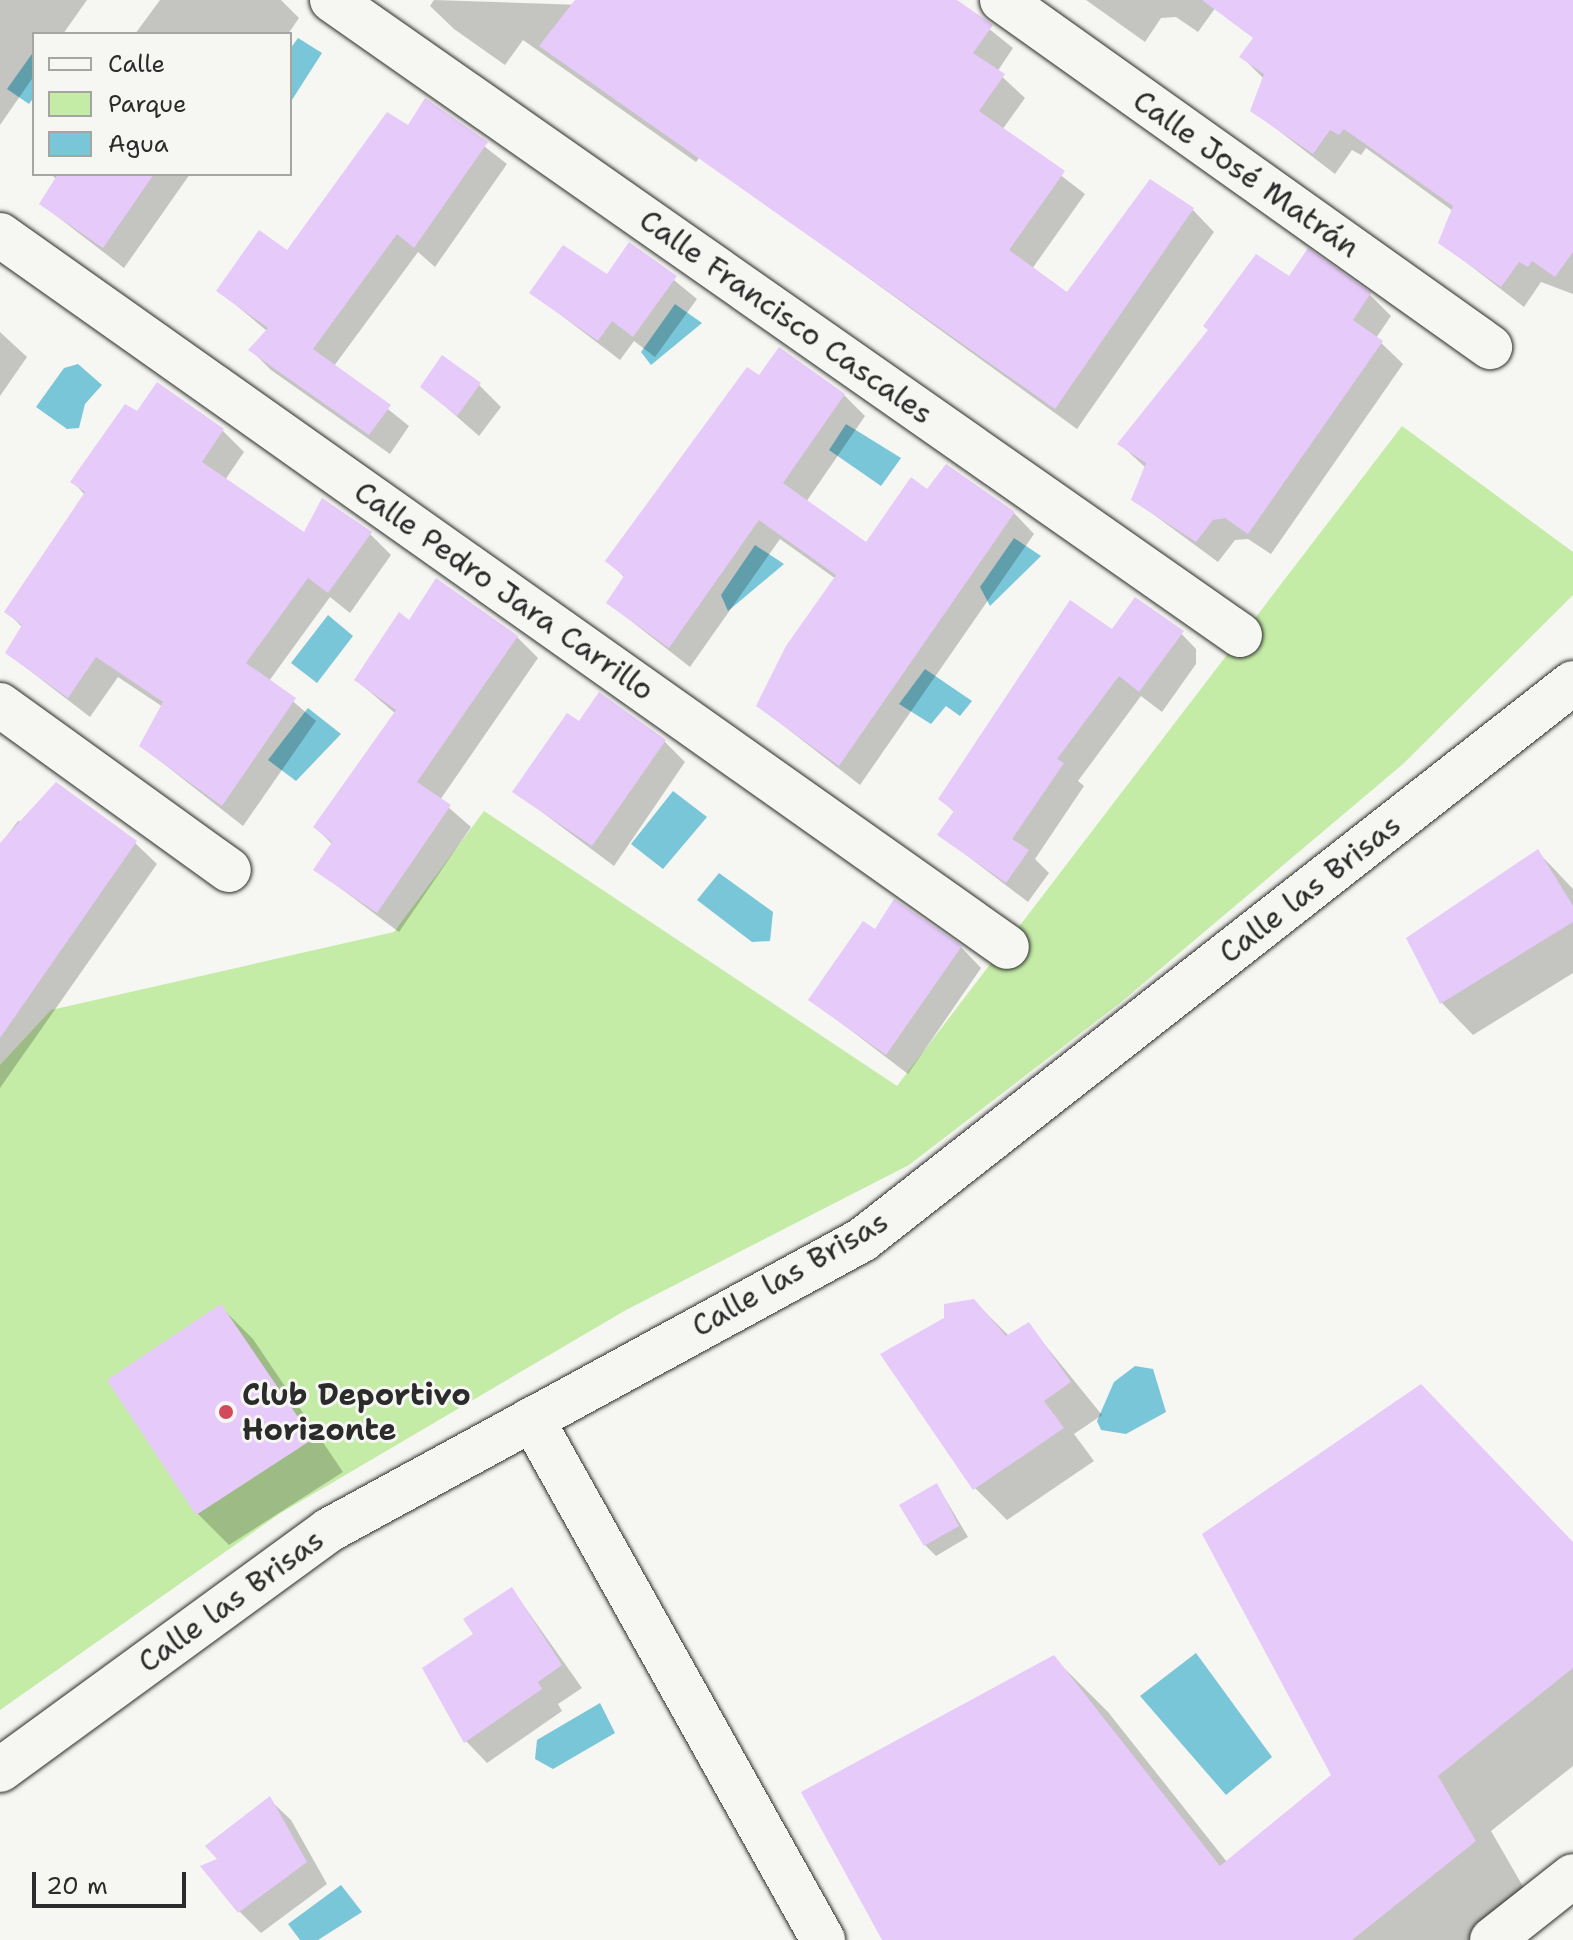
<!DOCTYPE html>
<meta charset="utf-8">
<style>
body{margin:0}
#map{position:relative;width:1573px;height:1940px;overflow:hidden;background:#f6f6f2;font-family:"Shantell Sans",sans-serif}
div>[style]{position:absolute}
.green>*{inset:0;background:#c5eca7}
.water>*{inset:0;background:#79c6d8}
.shadow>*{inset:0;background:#0003}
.building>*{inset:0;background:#e6caf9}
.roads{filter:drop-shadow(0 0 2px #2b2b2b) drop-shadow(0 0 2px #2b2b2b)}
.minor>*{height:44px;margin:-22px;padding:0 22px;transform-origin:22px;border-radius:22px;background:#f6f6f2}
.dots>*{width:22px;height:22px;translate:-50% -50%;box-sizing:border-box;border:4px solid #f6f6f2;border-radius:50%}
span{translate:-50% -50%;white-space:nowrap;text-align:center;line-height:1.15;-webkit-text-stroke:6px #f6f6f2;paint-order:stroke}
.street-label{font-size:30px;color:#2b2b2b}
.poi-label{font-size:30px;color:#2b2b2b;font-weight:700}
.left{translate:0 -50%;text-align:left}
.legend{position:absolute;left:32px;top:32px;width:260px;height:144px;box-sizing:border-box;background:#f6f6f2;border:2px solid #a5a5a2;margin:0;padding:10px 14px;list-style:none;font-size:24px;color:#2b2b2b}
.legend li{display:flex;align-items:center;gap:16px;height:40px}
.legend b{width:40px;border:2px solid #a5a5a2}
.scale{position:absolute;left:32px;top:1872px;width:154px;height:36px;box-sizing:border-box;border:4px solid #2b2b2b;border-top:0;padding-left:10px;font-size:24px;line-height:28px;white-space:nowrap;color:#2b2b2b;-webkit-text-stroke:6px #f6f6f2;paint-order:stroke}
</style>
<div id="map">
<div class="green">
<div style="clip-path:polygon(1402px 426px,1573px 552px,1573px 595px,1403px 764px,1120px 1003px,909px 1165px,626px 1310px,279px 1514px,0 1710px,0 1065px,51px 1010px,394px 932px,484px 811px,897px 1086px)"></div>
</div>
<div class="water">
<div style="clip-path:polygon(298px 38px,322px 53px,290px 103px,290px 49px)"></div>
<div style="clip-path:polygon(34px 51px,34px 97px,29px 104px,7px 89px)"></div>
<div style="clip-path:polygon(675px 304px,702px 323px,651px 365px,641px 352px)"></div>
<div style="clip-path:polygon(78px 364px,102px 385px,85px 404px,79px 428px,67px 429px,36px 407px,64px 368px)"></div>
<div style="clip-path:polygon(846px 424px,901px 458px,881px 486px,829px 450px)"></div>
<div style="clip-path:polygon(1014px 538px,1041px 556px,990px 606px,980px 587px)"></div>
<div style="clip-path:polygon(755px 545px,784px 564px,728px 611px,721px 595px)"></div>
<div style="clip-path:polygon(328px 615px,353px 636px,317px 683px,291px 663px)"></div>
<div style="clip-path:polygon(925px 669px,972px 701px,960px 716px,946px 706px,931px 724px,899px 704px)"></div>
<div style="clip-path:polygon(308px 708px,341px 734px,296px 781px,268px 760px)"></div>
<div style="clip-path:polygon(673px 791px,707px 817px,663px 869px,631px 844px)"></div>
<div style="clip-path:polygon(719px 873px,773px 912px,770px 941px,752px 942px,697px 900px)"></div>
<div style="clip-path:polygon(1135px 1366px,1153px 1369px,1166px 1412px,1126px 1434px,1101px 1430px,1097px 1421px,1114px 1382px)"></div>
<div style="clip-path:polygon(1196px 1653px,1272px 1757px,1226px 1795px,1140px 1696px)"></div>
<div style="clip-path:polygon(600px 1703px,615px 1733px,553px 1769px,535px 1759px,537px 1740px)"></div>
<div style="clip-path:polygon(341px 1885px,362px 1912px,318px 1940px,300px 1940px,288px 1924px)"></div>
</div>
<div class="shadow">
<div style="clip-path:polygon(0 0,87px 0,63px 34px,34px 34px,34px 76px,0 125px)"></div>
<div style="clip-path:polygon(160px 0,281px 0,299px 18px,288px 34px,135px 34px)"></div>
<div style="clip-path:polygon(434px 0,582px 5px,814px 0,696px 162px,523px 40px,505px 65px,454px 29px,430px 6px)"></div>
<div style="clip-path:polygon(870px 0,953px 0,1013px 48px,997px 72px,1025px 98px,1002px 130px,1085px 194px,1032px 269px,1067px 294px,1193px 210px,1214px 232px,1077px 429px,736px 182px)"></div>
<div style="clip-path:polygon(1086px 0,1221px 0,1198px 32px,1176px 17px,1161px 18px,1145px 42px)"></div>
<div style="clip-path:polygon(1282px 0,1565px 0,1573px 6px,1573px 294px,1541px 282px,1524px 307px,1441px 243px,1453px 211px,1366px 148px,1361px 155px,1352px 150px,1335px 174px,1252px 110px,1264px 79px,1242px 57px)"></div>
<div style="clip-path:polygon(426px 101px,507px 164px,435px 267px,418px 252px,334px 366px,409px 426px,390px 454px,271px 370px,251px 350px,267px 331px,219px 291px,288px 253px,409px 128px)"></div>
<div style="clip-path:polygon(51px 174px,190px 174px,124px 268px,41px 204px,57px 180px)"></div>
<div style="clip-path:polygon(630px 244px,697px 299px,655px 357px,634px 341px,620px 360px,532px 293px,607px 277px)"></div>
<div style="clip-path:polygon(1290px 279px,1369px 294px,1391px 316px,1376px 338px,1403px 364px,1271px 554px,1248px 539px,1235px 540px,1218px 562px,1134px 500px,1146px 468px,1120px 444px)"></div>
<div style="clip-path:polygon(0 332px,27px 357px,0 396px)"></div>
<div style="clip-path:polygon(760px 378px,844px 395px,865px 416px,806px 502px,866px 545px,927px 491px,1014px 513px,1034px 534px,860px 785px,758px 706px,836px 579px,780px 539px,690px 667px,608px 603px,625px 578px,608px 561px)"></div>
<div style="clip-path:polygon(479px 385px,501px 407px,479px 436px,423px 387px)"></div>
<div style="clip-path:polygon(137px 414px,223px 431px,244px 452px,225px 480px,305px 535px,370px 534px,391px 555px,350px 613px,330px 597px,269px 681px,316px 721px,243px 826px,141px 746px,163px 707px,118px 677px,90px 717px,7px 653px,23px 628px,7px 612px,85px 495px,73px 482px)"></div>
<div style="clip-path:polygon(409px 623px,517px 637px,538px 658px,440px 800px,471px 827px,399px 932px,316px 870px,333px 845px,315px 827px,396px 714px,356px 680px)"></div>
<div style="clip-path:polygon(1175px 627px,1196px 649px,1196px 664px,1162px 712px,1141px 696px,1078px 781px,1084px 786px,1035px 859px,1049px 873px,1028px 902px,940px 835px,955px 813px,941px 799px,1113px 632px)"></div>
<div style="clip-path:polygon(580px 724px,664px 741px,685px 762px,614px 866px,515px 792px)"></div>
<div style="clip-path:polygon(18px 821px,135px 843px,157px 864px,0 1088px,0 845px)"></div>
<div style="clip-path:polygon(1538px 852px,1573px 889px,1573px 973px,1473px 1035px,1442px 1003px,1408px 939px)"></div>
<div style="clip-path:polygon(876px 932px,961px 947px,981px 968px,908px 1074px,811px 1000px)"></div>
<div style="clip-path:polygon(974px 1301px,1009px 1336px,1028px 1324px,1102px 1415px,1074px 1434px,1094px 1461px,1007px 1520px,975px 1488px)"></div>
<div style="clip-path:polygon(221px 1307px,253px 1339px,343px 1472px,229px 1545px,197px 1513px)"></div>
<div style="clip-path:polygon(937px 1485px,968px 1537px,936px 1556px,925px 1545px)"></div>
<div style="clip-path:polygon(1573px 1543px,1573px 1766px,1491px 1831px,1529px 1897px,1474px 1940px,884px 1940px,1054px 1658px,1108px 1712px,1227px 1862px,1333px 1775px)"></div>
<div style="clip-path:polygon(512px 1589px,582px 1688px,558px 1704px,562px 1711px,487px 1763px,466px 1741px,476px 1634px)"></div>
<div style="clip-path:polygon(269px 1799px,291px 1820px,327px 1884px,261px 1933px,239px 1911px,221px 1859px)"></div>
</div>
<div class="building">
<div style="clip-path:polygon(575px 0,957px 0,993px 25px,973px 53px,1005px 74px,979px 111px,1065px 171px,1009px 250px,1067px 292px,1150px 179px,1194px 208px,1055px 409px,539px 46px)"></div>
<div style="clip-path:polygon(1202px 0,1573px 0,1573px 252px,1555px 277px,1532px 261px,1528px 267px,1519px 262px,1501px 287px,1438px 243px,1453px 206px,1344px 129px,1339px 135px,1330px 130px,1313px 154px,1250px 111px,1264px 74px,1239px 57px,1253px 38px)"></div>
<div style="clip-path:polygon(425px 98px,488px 142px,414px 248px,397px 234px,313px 349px,391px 405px,369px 435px,248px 350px,268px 328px,216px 291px,259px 230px,287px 250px,387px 112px,408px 125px)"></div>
<div style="clip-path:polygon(58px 174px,154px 174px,103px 248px,39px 204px)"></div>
<div style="clip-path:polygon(629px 242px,677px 276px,633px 337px,612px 321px,598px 341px,529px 293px,563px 245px,607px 274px)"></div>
<div style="clip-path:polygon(1308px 248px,1371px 293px,1353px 320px,1383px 341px,1248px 534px,1225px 518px,1213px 520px,1196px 542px,1131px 500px,1146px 463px,1117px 444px,1208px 330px,1203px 326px,1256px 254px,1289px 276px)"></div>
<div style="clip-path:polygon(779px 347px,845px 394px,783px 483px,866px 542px,911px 477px,927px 489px,946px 464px,1015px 512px,839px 766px,756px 706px,786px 646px,836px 575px,759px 520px,669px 648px,606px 603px,624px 576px,605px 561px,747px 367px,759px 375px)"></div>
<div style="clip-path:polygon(442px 355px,481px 383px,457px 416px,420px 387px)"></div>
<div style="clip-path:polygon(157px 382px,224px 429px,202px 462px,304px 532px,322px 498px,372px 532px,328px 593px,308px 578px,246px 663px,296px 698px,222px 806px,139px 746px,163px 702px,96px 657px,68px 698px,5px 653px,22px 625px,4px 612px,85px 492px,70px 482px,125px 404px,137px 411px)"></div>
<div style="clip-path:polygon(436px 578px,518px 636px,417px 782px,451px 805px,377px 913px,313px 870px,332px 842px,313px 827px,396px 710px,354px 680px,399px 612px,409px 620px)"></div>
<div style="clip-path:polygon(1135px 597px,1184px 631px,1139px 692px,1119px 676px,1057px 759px,1064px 763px,1012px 839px,1029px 850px,1006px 883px,937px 835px,954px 811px,938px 799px,1070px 600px,1112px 629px)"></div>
<div style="clip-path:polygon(599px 692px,666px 740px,592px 846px,512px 792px,567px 713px,579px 721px)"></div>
<div style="clip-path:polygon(56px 782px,137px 841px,0 1038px,0 843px)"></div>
<div style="clip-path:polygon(1538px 849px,1573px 906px,1573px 922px,1440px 1004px,1406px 938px)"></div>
<div style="clip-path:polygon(894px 899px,962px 946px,886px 1055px,808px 1000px,863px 921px,875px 929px)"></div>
<div style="clip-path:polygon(974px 1299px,1006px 1336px,1029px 1322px,1071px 1382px,1044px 1401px,1064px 1428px,973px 1490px,880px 1354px,944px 1318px,944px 1304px)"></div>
<div style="clip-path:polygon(221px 1304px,313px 1439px,196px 1515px,107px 1380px)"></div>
<div style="clip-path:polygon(1421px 1384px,1573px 1542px,1573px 1668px,1438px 1776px,1476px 1841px,1352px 1940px,882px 1940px,801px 1792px,1054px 1655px,1220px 1866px,1331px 1775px,1202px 1534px)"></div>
<div style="clip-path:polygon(937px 1483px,959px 1526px,924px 1546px,899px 1505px)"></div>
<div style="clip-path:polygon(512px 1587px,562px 1665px,538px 1682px,542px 1689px,464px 1743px,422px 1668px,473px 1634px,463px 1619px)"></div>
<div style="clip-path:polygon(270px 1796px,307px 1862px,238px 1913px,200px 1866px,217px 1859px,205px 1846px)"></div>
</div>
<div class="roads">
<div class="minor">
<div style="left:332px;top:0;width:1108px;rotate:34.97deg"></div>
<div style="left:1002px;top:0;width:599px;rotate:35.42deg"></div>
<div style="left:0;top:235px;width:1233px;rotate:35.26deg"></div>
<div style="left:0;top:705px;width:282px;rotate:35.8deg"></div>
<div style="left:532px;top:1419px;width:597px;rotate:60.81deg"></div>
<div style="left:0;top:1770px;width:407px;rotate:-36.1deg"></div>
<div style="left:329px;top:1530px;width:607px;rotate:-28.55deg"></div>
<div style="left:862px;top:1240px;width:903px;rotate:-38.08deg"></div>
<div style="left:1492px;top:1940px;width:103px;rotate:-38.3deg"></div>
</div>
</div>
<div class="dots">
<div style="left:226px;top:1412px;background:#d1495b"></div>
</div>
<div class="street-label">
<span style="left:1246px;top:174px;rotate:35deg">Calle José Matrán</span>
<span style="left:786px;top:317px;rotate:35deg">Calle Francisco Cascales</span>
<span style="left:504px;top:591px;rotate:35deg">Calle Pedro Jara Carrillo</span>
<span style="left:1310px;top:889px;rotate:-38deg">Calle las Brisas</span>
<span style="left:790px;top:1274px;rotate:-30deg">Calle las Brisas</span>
<span style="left:231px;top:1601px;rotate:-36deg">Calle las Brisas</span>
</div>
<div class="poi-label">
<span class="left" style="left:242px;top:1412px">Club Deportivo<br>Horizonte</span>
</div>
<ul class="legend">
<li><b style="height:10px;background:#f6f6f2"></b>Calle</li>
<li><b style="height:22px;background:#c5eca7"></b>Parque</li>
<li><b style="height:22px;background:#79c6d8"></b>Agua</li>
</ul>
<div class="scale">20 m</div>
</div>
